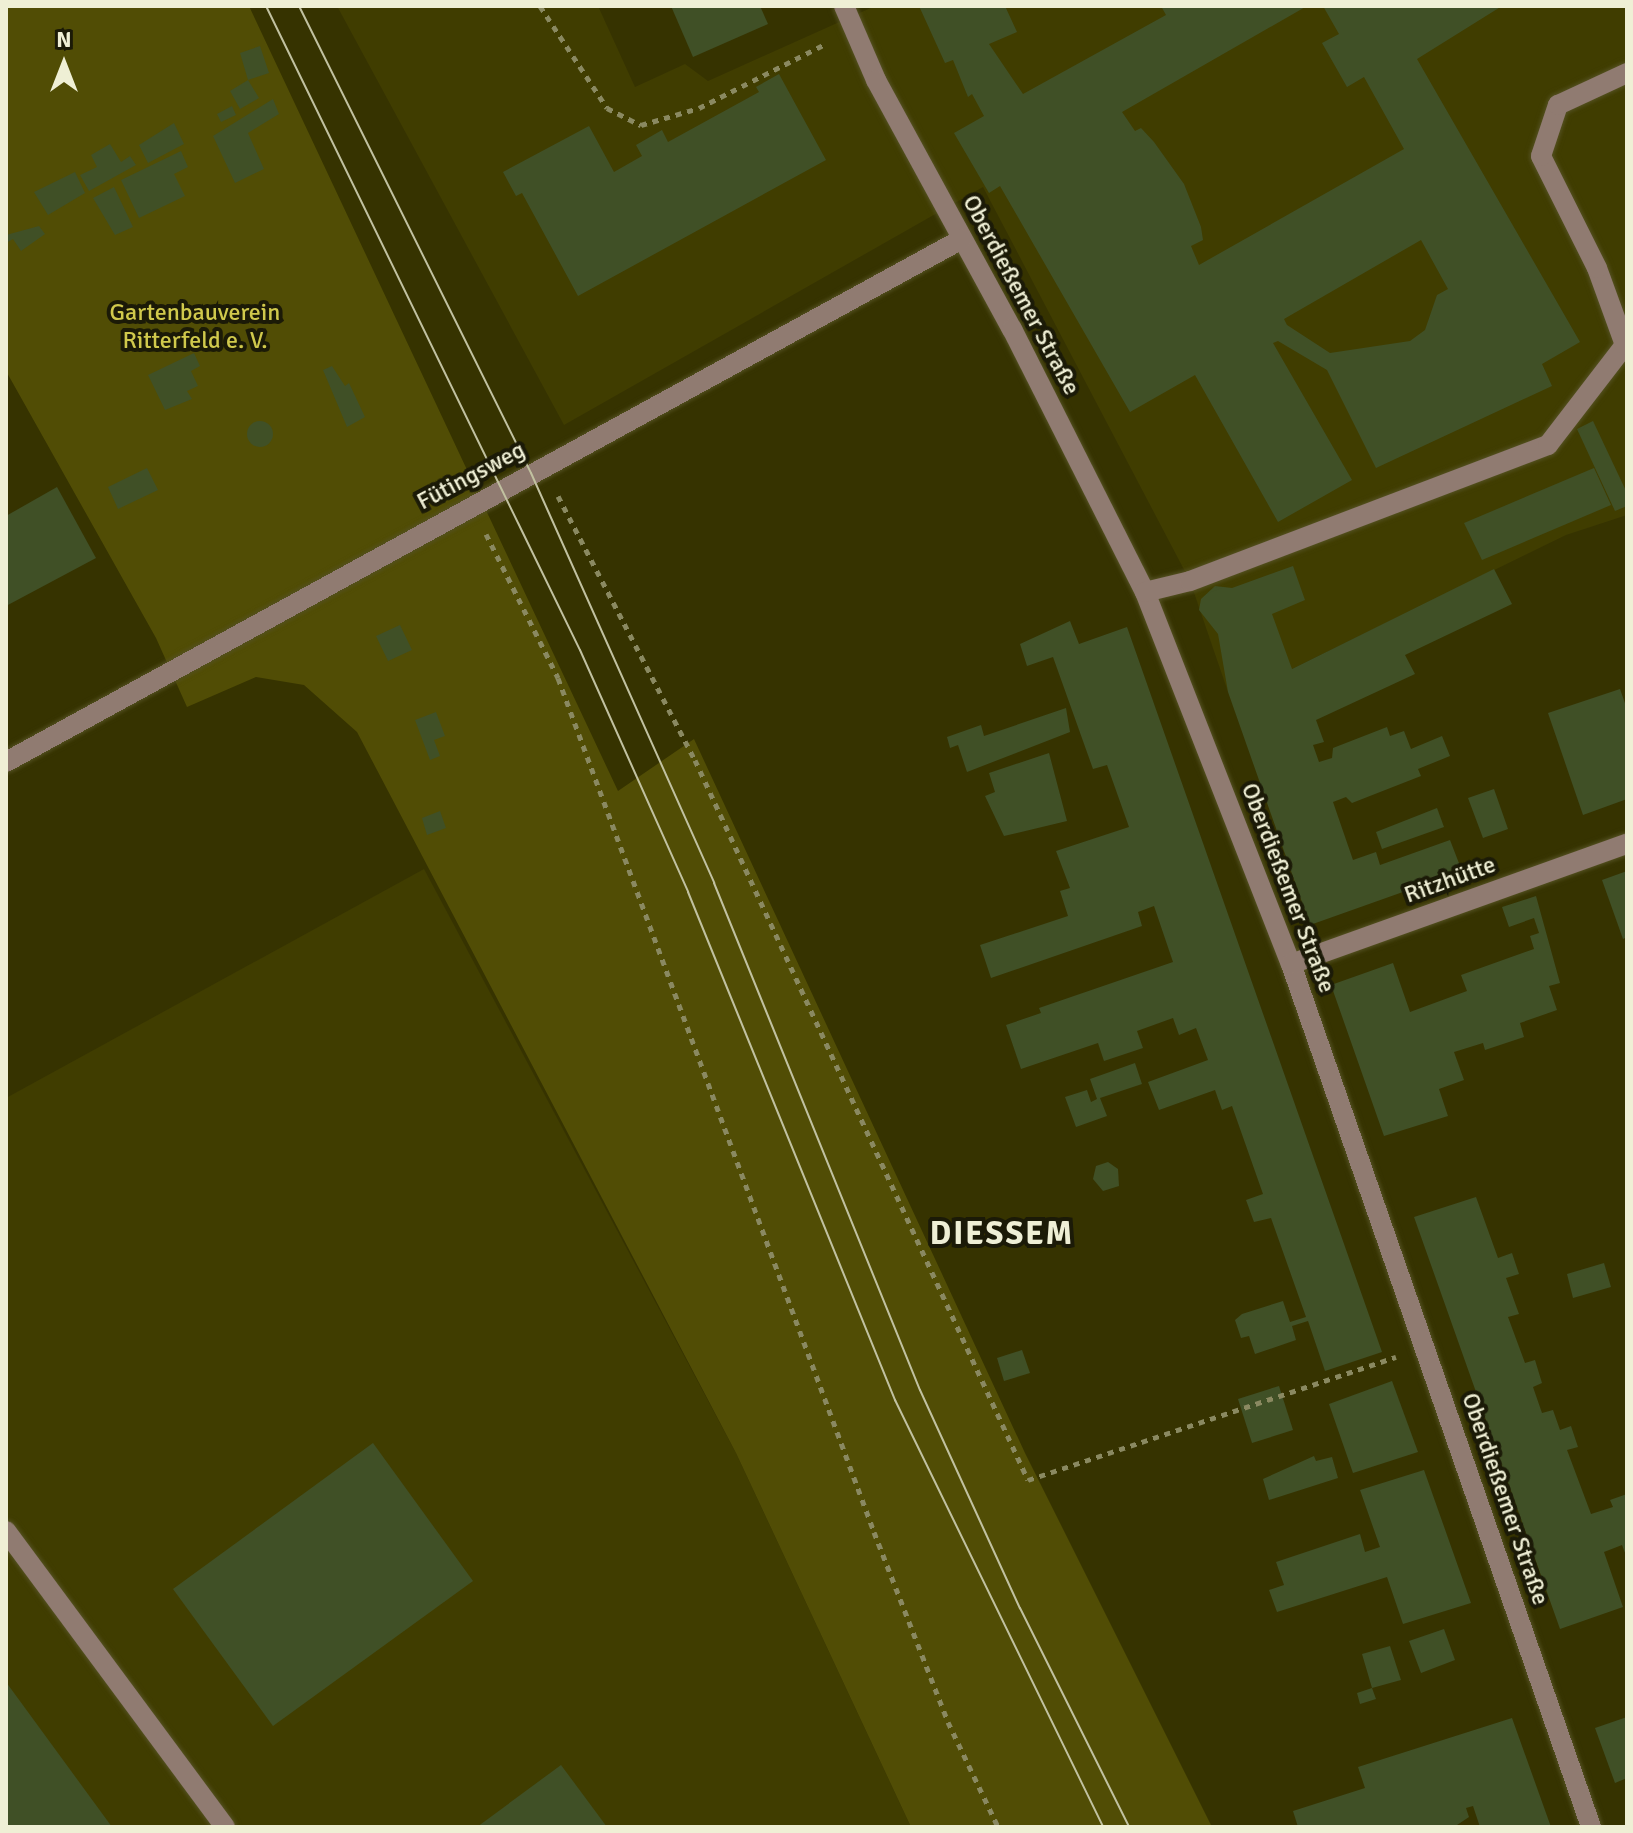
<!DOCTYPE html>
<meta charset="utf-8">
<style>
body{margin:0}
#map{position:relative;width:1633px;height:1833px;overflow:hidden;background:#363300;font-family:Signika,sans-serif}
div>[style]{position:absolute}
.built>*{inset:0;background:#403d00}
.green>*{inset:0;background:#514d05}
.building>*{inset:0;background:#405026}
.round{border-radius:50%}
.path>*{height:5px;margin-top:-2.5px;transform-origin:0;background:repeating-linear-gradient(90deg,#8a8961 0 6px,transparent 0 12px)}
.roads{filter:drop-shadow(0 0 2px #545122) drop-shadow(0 0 2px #545122)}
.minor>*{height:20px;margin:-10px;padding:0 10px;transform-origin:10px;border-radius:10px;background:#907b71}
.tram>*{height:2px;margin:-1px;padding:0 1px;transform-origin:1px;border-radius:1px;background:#c1c1a0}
span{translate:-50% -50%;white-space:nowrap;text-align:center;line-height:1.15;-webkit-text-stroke:8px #1b1a07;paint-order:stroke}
.street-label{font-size:24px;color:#efefd5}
.park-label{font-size:24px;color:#d0c94c}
.district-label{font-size:32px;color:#efefd5;font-weight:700;letter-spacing:2px}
.frame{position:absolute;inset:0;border:8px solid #efefd5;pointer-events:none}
.north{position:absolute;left:24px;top:24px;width:80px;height:80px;-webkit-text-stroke:6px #1b1a07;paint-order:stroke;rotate:0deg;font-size:22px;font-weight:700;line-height:32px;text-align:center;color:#efefd5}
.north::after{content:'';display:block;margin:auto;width:28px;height:36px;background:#efefd5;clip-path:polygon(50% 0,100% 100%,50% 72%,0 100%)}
</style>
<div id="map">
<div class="built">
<div style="clip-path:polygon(337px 6px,598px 6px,635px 87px,685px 64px,708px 81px,875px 6px,1627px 6px,1627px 515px,1566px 535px,1292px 669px,1228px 692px,1190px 581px,983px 187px,564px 425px)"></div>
<div style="clip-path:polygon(424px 869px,736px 1453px,911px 1827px,6px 1827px,6px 1098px)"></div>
</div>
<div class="green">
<div style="clip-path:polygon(6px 6px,249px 6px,618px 791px,694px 739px,1025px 1453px,1212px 1827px,911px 1827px,736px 1453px,357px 732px,304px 685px,256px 677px,187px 707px,156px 638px,6px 371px)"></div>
</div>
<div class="building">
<div style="clip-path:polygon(671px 6px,760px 6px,768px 24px,693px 57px)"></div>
<div style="clip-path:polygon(evenodd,919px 6px,1005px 6px,1017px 32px,989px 44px,1023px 94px,1166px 15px,1161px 6px,1307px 6px,1122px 112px,1135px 131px,1141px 128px,1154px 142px,1184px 184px,1201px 227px,1203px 240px,1191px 246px,1199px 265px,1404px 149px,1364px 77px,1347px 87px,1322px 43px,1339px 34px,1323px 6px,1502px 6px,1417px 59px,1580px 342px,1542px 364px,1552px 386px,1376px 468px,1327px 370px,1278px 341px,1273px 343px,1352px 480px,1278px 522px,1195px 375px,1130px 412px,1000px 186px,989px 193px,954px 133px,984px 116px,972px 94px,968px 97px,953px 60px,945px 63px,919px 6px,1421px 240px,1448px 289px,1437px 295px,1425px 330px,1410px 341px,1330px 353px,1287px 325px,1284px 319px,1421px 240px)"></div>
<div style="clip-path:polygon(260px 46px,269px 73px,248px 80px,240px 53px)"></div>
<div style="clip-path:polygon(779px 74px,826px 160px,578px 296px,522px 193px,516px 196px,503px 172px,589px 126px,614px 172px,642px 156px,636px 145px,662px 130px,668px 142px,759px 92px,756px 87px)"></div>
<div style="clip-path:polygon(248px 80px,259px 98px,240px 109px,230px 91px)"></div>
<div style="clip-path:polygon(273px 99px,279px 114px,248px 133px,264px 169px,235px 183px,213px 136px)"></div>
<div style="clip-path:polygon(232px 106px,236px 115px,221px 122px,217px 114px)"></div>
<div style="clip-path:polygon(174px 123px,184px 144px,148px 163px,139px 145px)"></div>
<div style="clip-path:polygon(110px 144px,121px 162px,130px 156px,136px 165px,89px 191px,80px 175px,97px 167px,91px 155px)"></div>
<div style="clip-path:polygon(181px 151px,188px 167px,174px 174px,185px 196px,139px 218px,121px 180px)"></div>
<div style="clip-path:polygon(75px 172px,85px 193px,48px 215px,34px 192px)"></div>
<div style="clip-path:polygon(114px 187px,133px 227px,115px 235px,93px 198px)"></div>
<div style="clip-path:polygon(39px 226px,45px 234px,21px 251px,13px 239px,6px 243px,6px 235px)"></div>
<div style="clip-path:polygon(194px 353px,200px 366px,191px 371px,198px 386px,187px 391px,192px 399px,165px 410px,148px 375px)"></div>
<div style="clip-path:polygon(332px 366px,345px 386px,349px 383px,365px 417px,347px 427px,323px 370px)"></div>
<div style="clip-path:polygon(1593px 421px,1627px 493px,1627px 506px,1615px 511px,1577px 429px)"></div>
<div class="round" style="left:247px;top:421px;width:26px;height:26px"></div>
<div style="clip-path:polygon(147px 468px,158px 490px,118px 509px,108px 487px)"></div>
<div style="clip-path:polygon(1594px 468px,1611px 505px,1482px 560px,1464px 523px)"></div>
<div style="clip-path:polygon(57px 487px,96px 558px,6px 606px,6px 516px)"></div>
<div style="clip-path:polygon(1293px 566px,1305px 600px,1272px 614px,1292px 669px,1494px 569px,1512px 604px,1405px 655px,1415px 674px,1316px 720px,1324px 742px,1313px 745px,1319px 762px,1332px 758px,1333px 748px,1387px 727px,1390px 736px,1404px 731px,1411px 749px,1442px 736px,1450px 756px,1418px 769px,1421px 776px,1352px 803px,1346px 797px,1333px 802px,1353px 860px,1376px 852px,1380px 865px,1450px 840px,1462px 871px,1310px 925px,1228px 692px,1218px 634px,1199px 610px,1201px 599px,1215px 586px,1232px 588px)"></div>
<div style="clip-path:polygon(1070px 621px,1079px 644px,1127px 627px,1382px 1352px,1325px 1371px,1308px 1321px,1292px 1326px,1296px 1340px,1255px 1354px,1249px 1336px,1241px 1338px,1235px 1320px,1242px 1314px,1283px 1301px,1290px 1322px,1306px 1317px,1271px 1218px,1254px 1222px,1246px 1200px,1263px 1194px,1232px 1106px,1222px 1110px,1215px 1090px,1159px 1110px,1148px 1082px,1208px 1060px,1196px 1028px,1179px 1035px,1173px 1018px,1137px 1031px,1143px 1048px,1104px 1061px,1098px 1043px,1021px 1069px,1006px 1025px,1041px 1013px,1039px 1008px,1173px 962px,1154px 906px,1138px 912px,1142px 926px,991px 978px,980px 945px,1068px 916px,1060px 891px,1070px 888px,1056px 851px,1129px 827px,1107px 765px,1093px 769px,1053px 657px,1027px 666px,1020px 644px)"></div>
<div style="clip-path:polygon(400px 625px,412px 650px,388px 661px,376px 636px)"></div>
<div style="clip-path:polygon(1620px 689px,1627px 709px,1627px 799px,1583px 815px,1548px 713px)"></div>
<div style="clip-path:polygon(1066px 708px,1070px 732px,967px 772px,958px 745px,950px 748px,947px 737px,981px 725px,984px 736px)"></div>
<div style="clip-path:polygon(436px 712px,445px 736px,434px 740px,440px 756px,430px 760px,415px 720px)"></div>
<div style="clip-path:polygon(1049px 753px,1067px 821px,1004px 836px,985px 796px,995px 792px,989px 773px)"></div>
<div style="clip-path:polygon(1494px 789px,1508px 829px,1483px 838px,1468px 798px)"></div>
<div style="clip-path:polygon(1437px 808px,1444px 827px,1382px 849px,1376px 832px)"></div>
<div style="clip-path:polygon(440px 811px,446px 828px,427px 835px,422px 818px)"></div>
<div style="clip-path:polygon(1627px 871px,1627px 937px,1623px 939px,1602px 880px)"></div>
<div style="clip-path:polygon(1536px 896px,1560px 983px,1549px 986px,1557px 1010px,1520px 1023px,1524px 1037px,1485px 1050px,1483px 1043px,1454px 1052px,1464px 1080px,1439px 1089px,1448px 1116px,1384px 1136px,1331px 985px,1393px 963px,1410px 1012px,1467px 991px,1461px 975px,1534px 949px,1530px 936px,1539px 933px,1534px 918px,1509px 927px,1502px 907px)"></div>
<div style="clip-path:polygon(1135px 1063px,1142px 1084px,1100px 1098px,1107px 1116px,1076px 1127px,1065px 1097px,1087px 1090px,1091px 1102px,1097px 1099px,1090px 1079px)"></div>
<div style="clip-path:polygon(1108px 1162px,1118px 1169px,1119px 1186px,1103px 1191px,1093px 1179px,1096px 1166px)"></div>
<div style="clip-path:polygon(1476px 1197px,1498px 1258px,1512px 1253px,1519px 1274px,1506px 1278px,1519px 1314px,1508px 1317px,1525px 1363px,1535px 1360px,1542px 1383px,1533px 1387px,1542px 1413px,1553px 1410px,1560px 1430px,1571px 1426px,1578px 1447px,1567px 1450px,1591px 1514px,1613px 1507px,1610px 1500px,1627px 1494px,1627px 1558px,1622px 1545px,1604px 1552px,1623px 1607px,1560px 1629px,1414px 1217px)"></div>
<div style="clip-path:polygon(1604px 1263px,1611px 1287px,1573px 1298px,1567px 1274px)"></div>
<div style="clip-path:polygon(1022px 1350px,1030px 1373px,1004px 1381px,997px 1358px)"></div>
<div style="clip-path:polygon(1392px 1381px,1418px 1452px,1353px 1473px,1329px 1404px)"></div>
<div style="clip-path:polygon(1279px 1386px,1293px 1430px,1252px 1443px,1238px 1399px)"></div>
<div style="clip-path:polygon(373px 1443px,473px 1581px,273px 1726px,173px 1589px)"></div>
<div style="clip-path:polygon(1314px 1456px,1316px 1461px,1332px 1457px,1338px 1478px,1269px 1500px,1263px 1479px)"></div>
<div style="clip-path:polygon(1424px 1470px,1471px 1603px,1403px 1624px,1387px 1577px,1277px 1612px,1269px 1590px,1284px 1585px,1276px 1562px,1360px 1534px,1365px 1552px,1380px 1547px,1360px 1490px)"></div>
<div style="clip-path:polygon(1444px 1629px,1455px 1660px,1421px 1673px,1409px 1641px)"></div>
<div style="clip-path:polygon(1390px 1646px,1401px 1680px,1372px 1688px,1376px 1699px,1360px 1704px,1357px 1693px,1372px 1688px,1362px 1654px)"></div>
<div style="clip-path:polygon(6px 1682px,112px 1827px,6px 1827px)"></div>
<div style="clip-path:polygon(1627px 1717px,1627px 1778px,1615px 1783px,1595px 1728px)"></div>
<div style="clip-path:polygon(1512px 1718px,1551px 1827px,1480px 1827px,1473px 1806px,1466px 1808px,1469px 1817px,1454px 1827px,1298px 1827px,1293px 1811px,1365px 1788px,1358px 1767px)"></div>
<div style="clip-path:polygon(561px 1765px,607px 1827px,477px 1827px)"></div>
</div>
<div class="path">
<div style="left:540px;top:6px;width:122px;rotate:56.7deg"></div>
<div style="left:607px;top:108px;width:38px;rotate:27deg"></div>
<div style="left:641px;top:125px;width:60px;rotate:-16.3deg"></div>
<div style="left:699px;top:108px;width:141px;rotate:-26.9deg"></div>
<div style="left:558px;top:496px;width:297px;rotate:62.6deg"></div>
<div style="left:695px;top:760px;width:793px;rotate:65.18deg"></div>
<div style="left:1028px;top:1480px;width:388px;rotate:-18.5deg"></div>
<div style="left:486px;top:534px;width:161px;rotate:63.4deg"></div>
<div style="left:558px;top:678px;width:911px;rotate:69.69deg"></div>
<div style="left:874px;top:1532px;width:204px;rotate:68.7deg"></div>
<div style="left:948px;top:1722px;width:116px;rotate:64.5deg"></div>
</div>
<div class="roads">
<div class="minor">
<div style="left:844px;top:6px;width:81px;rotate:66.6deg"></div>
<div style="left:876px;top:80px;width:284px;rotate:61.4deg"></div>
<div style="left:1012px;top:329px;width:295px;rotate:63.2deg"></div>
<div style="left:1145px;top:592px;width:400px;rotate:68.6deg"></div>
<div style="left:1291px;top:964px;width:914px;rotate:70.83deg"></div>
<div style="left:1145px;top:592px;width:46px;rotate:-13.7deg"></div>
<div style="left:1190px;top:581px;width:383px;rotate:-20.8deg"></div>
<div style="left:1548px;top:445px;width:126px;rotate:-52.4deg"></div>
<div style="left:1625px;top:345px;width:82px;rotate:-110deg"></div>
<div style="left:1597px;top:268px;width:125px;rotate:-116.6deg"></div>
<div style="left:1541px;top:156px;width:54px;rotate:-71.6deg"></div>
<div style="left:1558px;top:105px;width:76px;rotate:-24.9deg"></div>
<div style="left:6px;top:762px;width:1090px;rotate:-28.68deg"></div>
<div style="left:1291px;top:964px;width:357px;rotate:-19.7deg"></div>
<div style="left:6px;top:1531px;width:368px;rotate:53.5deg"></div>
</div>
</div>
<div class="tram">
<div style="left:266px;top:6px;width:716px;rotate:64.01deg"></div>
<div style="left:580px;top:650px;width:265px;rotate:65.9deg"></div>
<div style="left:688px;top:892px;width:549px;rotate:67.83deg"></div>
<div style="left:895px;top:1400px;width:475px;rotate:64deg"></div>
<div style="left:299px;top:6px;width:521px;rotate:63.58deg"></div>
<div style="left:531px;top:473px;width:449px;rotate:65.9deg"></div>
<div style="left:714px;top:883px;width:547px;rotate:67.89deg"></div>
<div style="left:920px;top:1390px;width:240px;rotate:65.4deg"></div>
<div style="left:1020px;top:1608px;width:245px;rotate:63.5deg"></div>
</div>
<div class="street-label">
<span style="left:1021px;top:295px;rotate:62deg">Oberdießemer Straße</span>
<span style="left:471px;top:476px;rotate:-28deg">Fütingsweg</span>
<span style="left:1450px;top:880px;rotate:-20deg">Ritzhütte</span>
<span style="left:1288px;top:888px;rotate:69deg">Oberdießemer Straße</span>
<span style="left:1505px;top:1499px;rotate:71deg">Oberdießemer Straße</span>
</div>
<div class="park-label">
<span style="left:195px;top:327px">Gartenbauverein<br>Ritterfeld e. V.</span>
</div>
<div class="district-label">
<span style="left:1002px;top:1234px">DIESSEM</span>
</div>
<div class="frame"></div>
<div class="north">N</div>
</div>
